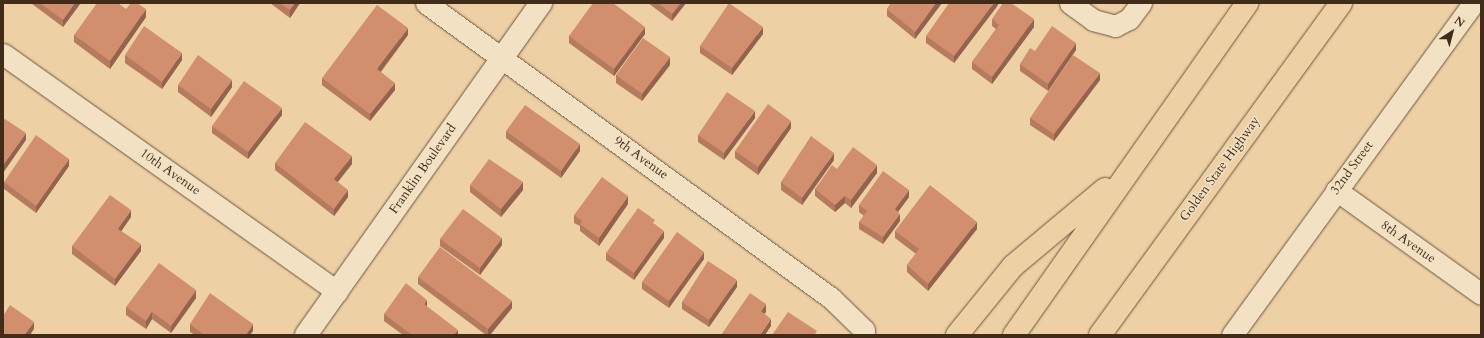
<!DOCTYPE html>
<style>
body{margin:0}
#map{position:relative;width:1484px;height:338px;overflow:hidden;background:#edd1a5;font-family:Cardo,serif}
div>[style]{position:absolute}
.roads{filter:drop-shadow(0 0 1px #6c553c) drop-shadow(0 0 1px #6c553c)}
.street>*{height:21px;margin:-10.5px;padding:0 10.5px;transform-origin:10.5px;border-radius:10.5px;background:#f3e1c4}
.secondary>*{height:22px;margin:-11px;padding:0 11px;transform-origin:11px;border-radius:11px;background:#f3e1c4}
.highway>*{height:22px;margin:-11px;padding:0 11px;transform-origin:11px;border-radius:11px;background:#edd1a5}
.wall>*{inset:0;background:#b47b5f}
.shaded-wall>*{inset:0;background:#92644d}
.building>*{inset:0;background:#d18f6e}
span{translate:-50% -50%;white-space:nowrap;text-align:center;line-height:1.15;-webkit-text-stroke:3px #f3e1c4;paint-order:stroke}
.street-label{font-size:13px;color:#412c19}
.frame{position:absolute;inset:0;border:4px solid #412c19;pointer-events:none}
.north{position:absolute;left:1432px;top:12px;width:40px;height:40px;-webkit-text-stroke:3px #f3e1c4;paint-order:stroke;rotate:36deg;font-size:11px;font-weight:700;line-height:16px;text-align:center;color:#412c19}
.north::after{content:'';display:block;margin:auto;width:14px;height:18px;background:#412c19;clip-path:polygon(50% 0,100% 100%,50% 72%,0 100%)}
</style>
<div id="map">
<div class="roads">
<div class="street">
<div style="left:426px;top:3px;width:501px;rotate:36.07deg"></div>
<div style="left:831px;top:298px;width:46px;rotate:44.1deg"></div>
<div style="left:864px;top:330px;width:5px;rotate:90deg"></div>
<div style="left:1070px;top:3px;width:29px;rotate:36deg"></div>
<div style="left:1093px;top:20px;width:23px;rotate:15deg"></div>
<div style="left:1115px;top:26px;width:16px;rotate:-27deg"></div>
<div style="left:1129px;top:19px;width:20px;rotate:-53deg"></div>
<div style="left:3px;top:54px;width:410px;rotate:35.4deg"></div>
<div style="left:1336px;top:190px;width:178px;rotate:35.6deg"></div>
<div style="left:1232px;top:335px;width:410px;rotate:-54deg"></div>
</div>
<div class="secondary">
<div style="left:306px;top:335px;width:407px;rotate:-54.7deg"></div>
</div>
<div class="highway">
<div style="left:957px;top:335px;width:89px;rotate:-50.9deg"></div>
<div style="left:1013px;top:266px;width:120px;rotate:-39.9deg"></div>
<div style="left:1014px;top:335px;width:406px;rotate:-54.9deg"></div>
<div style="left:1100px;top:335px;width:410px;rotate:-54deg"></div>
</div>
</div>
<div class="wall">
<div style="clip-path:polygon(32px 3px,80px 3px,80px 4px,63px 27px,32px 4px)"></div>
<div style="clip-path:polygon(270px 3px,300px 3px,290px 18px)"></div>
<div style="clip-path:polygon(648px 3px,686px 3px,672px 21px)"></div>
<div style="clip-path:polygon(891px 3px,942px 3px,915px 39px,887px 16px,887px 9px)"></div>
<div style="clip-path:polygon(998px 3px,998px 5px,954px 63px,926px 43px,926px 36px)"></div>
<div style="clip-path:polygon(126px 9px,146px 17px,110px 69px,74px 42px,74px 35px)"></div>
<div style="clip-path:polygon(992px 19px,1034px 27px,992px 84px,972px 69px,972px 62px,996px 29px,992px 26px)"></div>
<div style="clip-path:polygon(645px 34px,614px 76px,569px 43px,569px 36px)"></div>
<div style="clip-path:polygon(763px 34px,732px 75px,700px 53px,700px 46px)"></div>
<div style="clip-path:polygon(408px 35px,381px 72px,395px 90px,370px 121px,322px 85px,322px 78px)"></div>
<div style="clip-path:polygon(1076px 50px,1048px 91px,1020px 71px,1020px 64px,1035px 51px)"></div>
<div style="clip-path:polygon(125px 55px,182px 60px,162px 89px,125px 63px)"></div>
<div style="clip-path:polygon(670px 65px,642px 101px,616px 83px,616px 75px)"></div>
<div style="clip-path:polygon(1100px 80px,1054px 141px,1030px 125px,1030px 118px)"></div>
<div style="clip-path:polygon(178px 85px,232px 87px,211px 117px,178px 92px)"></div>
<div style="clip-path:polygon(282px 115px,248px 159px,212px 133px,212px 126px)"></div>
<div style="clip-path:polygon(755px 118px,724px 160px,698px 142px,698px 135px)"></div>
<div style="clip-path:polygon(791px 128px,758px 175px,735px 158px,735px 151px)"></div>
<div style="clip-path:polygon(506px 131px,580px 151px,561px 178px,506px 138px)"></div>
<div style="clip-path:polygon(834px 160px,802px 205px,781px 190px,781px 182px)"></div>
<div style="clip-path:polygon(275px 163px,352px 164px,337px 182px,348px 197px,334px 216px,275px 170px)"></div>
<div style="clip-path:polygon(69px 166px,36px 213px,4px 189px,4px 182px)"></div>
<div style="clip-path:polygon(837px 169px,877px 173px,851px 208px,845px 203px,835px 212px,815px 196px,815px 189px)"></div>
<div style="clip-path:polygon(470px 185px,523px 190px,501px 217px,470px 192px)"></div>
<div style="clip-path:polygon(909px 197px,898px 212px,900px 221px,883px 244px,859px 229px,859px 222px,864px 216px,859px 212px,859px 205px)"></div>
<div style="clip-path:polygon(628px 204px,599px 246px,580px 231px,580px 226px,574px 223px,574px 215px)"></div>
<div style="clip-path:polygon(131px 217px,121px 231px,141px 251px,115px 286px,72px 254px,72px 246px)"></div>
<div style="clip-path:polygon(655px 224px,664px 238px,634px 280px,606px 260px,606px 253px)"></div>
<div style="clip-path:polygon(977px 229px,928px 291px,907px 272px,907px 265px,916px 254px,895px 238px,895px 231px)"></div>
<div style="clip-path:polygon(440px 239px,502px 245px,480px 275px,440px 246px)"></div>
<div style="clip-path:polygon(704px 259px,669px 308px,642px 289px,642px 282px)"></div>
<div style="clip-path:polygon(418px 277px,512px 308px,490px 335px,486px 335px,418px 284px)"></div>
<div style="clip-path:polygon(737px 287px,709px 327px,682px 309px,682px 302px)"></div>
<div style="clip-path:polygon(196px 298px,171px 333px,152px 319px,146px 329px,126px 315px,126px 307px)"></div>
<div style="clip-path:polygon(427px 307px,458px 335px,403px 335px,384px 321px,384px 314px)"></div>
<div style="clip-path:polygon(190px 324px,253px 331px,250px 335px,195px 335px,190px 332px)"></div>
</div>
<div class="shaded-wall">
<div style="clip-path:polygon(75px 3px,80px 3px,80px 4px,63px 27px,63px 20px)"></div>
<div style="clip-path:polygon(295px 3px,300px 3px,290px 18px,290px 10px)"></div>
<div style="clip-path:polygon(681px 3px,686px 3px,672px 21px,672px 14px)"></div>
<div style="clip-path:polygon(936px 3px,942px 3px,915px 39px,915px 32px)"></div>
<div style="clip-path:polygon(994px 3px,998px 3px,998px 5px,954px 63px,954px 56px)"></div>
<div style="clip-path:polygon(146px 9px,146px 17px,110px 69px,110px 61px)"></div>
<div style="clip-path:polygon(1034px 19px,1034px 27px,992px 84px,992px 77px)"></div>
<div style="clip-path:polygon(645px 27px,645px 34px,614px 76px,614px 69px)"></div>
<div style="clip-path:polygon(763px 27px,763px 34px,732px 75px,732px 68px)"></div>
<div style="clip-path:polygon(408px 28px,408px 35px,377px 76px,377px 69px)"></div>
<div style="clip-path:polygon(1076px 43px,1076px 50px,1048px 91px,1048px 84px)"></div>
<div style="clip-path:polygon(182px 53px,182px 60px,162px 89px,162px 82px)"></div>
<div style="clip-path:polygon(670px 57px,670px 65px,642px 101px,642px 94px)"></div>
<div style="clip-path:polygon(1100px 73px,1100px 80px,1054px 141px,1054px 134px)"></div>
<div style="clip-path:polygon(232px 80px,232px 87px,211px 117px,211px 109px)"></div>
<div style="clip-path:polygon(395px 83px,395px 90px,370px 121px,370px 114px)"></div>
<div style="clip-path:polygon(282px 108px,282px 115px,248px 159px,248px 152px)"></div>
<div style="clip-path:polygon(755px 111px,755px 118px,724px 160px,724px 153px)"></div>
<div style="clip-path:polygon(791px 121px,791px 128px,758px 175px,758px 167px)"></div>
<div style="clip-path:polygon(26px 133px,26px 140px,3px 173px,3px 165px)"></div>
<div style="clip-path:polygon(580px 144px,580px 151px,561px 178px,561px 171px)"></div>
<div style="clip-path:polygon(834px 153px,834px 160px,802px 205px,802px 198px)"></div>
<div style="clip-path:polygon(352px 156px,352px 164px,334px 187px,334px 179px)"></div>
<div style="clip-path:polygon(69px 159px,69px 166px,36px 213px,36px 206px)"></div>
<div style="clip-path:polygon(877px 165px,877px 173px,851px 208px,851px 200px)"></div>
<div style="clip-path:polygon(523px 182px,523px 190px,501px 217px,501px 209px)"></div>
<div style="clip-path:polygon(348px 190px,348px 197px,334px 216px,334px 209px)"></div>
<div style="clip-path:polygon(909px 190px,909px 197px,895px 216px,895px 209px)"></div>
<div style="clip-path:polygon(628px 196px,628px 204px,599px 246px,599px 238px)"></div>
<div style="clip-path:polygon(845px 196px,845px 203px,835px 212px,835px 205px)"></div>
<div style="clip-path:polygon(131px 210px,131px 217px,118px 236px,118px 229px)"></div>
<div style="clip-path:polygon(900px 214px,900px 221px,883px 244px,883px 237px)"></div>
<div style="clip-path:polygon(977px 222px,977px 229px,928px 291px,928px 284px)"></div>
<div style="clip-path:polygon(664px 231px,664px 238px,634px 280px,634px 273px)"></div>
<div style="clip-path:polygon(502px 238px,502px 245px,480px 275px,480px 268px)"></div>
<div style="clip-path:polygon(141px 244px,141px 251px,115px 286px,115px 279px)"></div>
<div style="clip-path:polygon(704px 252px,704px 259px,669px 308px,669px 301px)"></div>
<div style="clip-path:polygon(737px 280px,737px 287px,709px 327px,709px 320px)"></div>
<div style="clip-path:polygon(196px 290px,196px 298px,171px 333px,171px 326px)"></div>
<div style="clip-path:polygon(427px 300px,427px 308px,424px 304px)"></div>
<div style="clip-path:polygon(512px 301px,512px 308px,490px 335px,488px 335px,488px 329px)"></div>
<div style="clip-path:polygon(766px 304px,766px 312px,761px 318px,761px 311px)"></div>
<div style="clip-path:polygon(152px 312px,152px 319px,146px 329px,146px 321px)"></div>
<div style="clip-path:polygon(771px 319px,771px 326px,765px 335px,760px 335px)"></div>
<div style="clip-path:polygon(34px 322px,34px 329px,30px 335px,24px 335px)"></div>
<div style="clip-path:polygon(253px 324px,253px 331px,250px 335px,246px 335px)"></div>
<div style="clip-path:polygon(458px 330px,458px 335px,454px 335px)"></div>
</div>
<div class="building">
<div style="clip-path:polygon(40px 3px,75px 3px,63px 20px)"></div>
<div style="clip-path:polygon(97px 3px,118px 3px,126px 9px,131px 3px,137px 3px,146px 9px,110px 61px,74px 35px)"></div>
<div style="clip-path:polygon(280px 3px,295px 3px,290px 10px)"></div>
<div style="clip-path:polygon(593px 3px,613px 3px,645px 27px,614px 69px,569px 36px)"></div>
<div style="clip-path:polygon(658px 3px,681px 3px,672px 14px)"></div>
<div style="clip-path:polygon(729px 3px,763px 27px,732px 68px,700px 46px)"></div>
<div style="clip-path:polygon(891px 3px,936px 3px,915px 32px,887px 9px)"></div>
<div style="clip-path:polygon(949px 3px,994px 3px,954px 56px,926px 36px)"></div>
<div style="clip-path:polygon(1003px 3px,1011px 3px,1034px 19px,992px 77px,972px 62px,999px 25px,992px 19px)"></div>
<div style="clip-path:polygon(377px 5px,408px 28px,377px 69px,395px 83px,370px 114px,322px 78px)"></div>
<div style="clip-path:polygon(144px 26px,182px 53px,162px 82px,125px 55px)"></div>
<div style="clip-path:polygon(1052px 26px,1076px 43px,1048px 84px,1020px 64px,1030px 48px,1035px 51px)"></div>
<div style="clip-path:polygon(643px 38px,670px 57px,642px 94px,616px 75px)"></div>
<div style="clip-path:polygon(198px 55px,232px 80px,211px 109px,178px 85px)"></div>
<div style="clip-path:polygon(1073px 55px,1100px 73px,1054px 134px,1030px 118px)"></div>
<div style="clip-path:polygon(244px 81px,282px 108px,248px 152px,212px 126px)"></div>
<div style="clip-path:polygon(727px 92px,755px 111px,724px 153px,698px 135px)"></div>
<div style="clip-path:polygon(768px 104px,791px 121px,758px 167px,735px 151px)"></div>
<div style="clip-path:polygon(525px 105px,580px 144px,561px 171px,506px 131px)"></div>
<div style="clip-path:polygon(5px 119px,26px 133px,3px 165px,3px 121px)"></div>
<div style="clip-path:polygon(305px 122px,352px 156px,334px 179px,348px 190px,334px 209px,275px 163px)"></div>
<div style="clip-path:polygon(36px 135px,69px 159px,36px 206px,4px 182px)"></div>
<div style="clip-path:polygon(811px 136px,834px 153px,802px 198px,781px 182px)"></div>
<div style="clip-path:polygon(853px 147px,877px 165px,851px 200px,845px 196px,835px 205px,815px 189px,832px 165px,837px 169px)"></div>
<div style="clip-path:polygon(489px 159px,523px 182px,501px 209px,470px 185px)"></div>
<div style="clip-path:polygon(883px 171px,909px 190px,895px 209px,900px 214px,883px 237px,859px 222px,867px 211px,859px 205px)"></div>
<div style="clip-path:polygon(602px 177px,628px 196px,599px 238px,580px 224px,582px 221px,574px 215px)"></div>
<div style="clip-path:polygon(930px 185px,977px 222px,928px 284px,907px 265px,919px 249px,895px 231px)"></div>
<div style="clip-path:polygon(110px 195px,131px 210px,118px 229px,141px 244px,115px 279px,72px 246px)"></div>
<div style="clip-path:polygon(638px 208px,655px 220px,653px 223px,664px 231px,634px 273px,606px 253px)"></div>
<div style="clip-path:polygon(463px 209px,502px 238px,480px 268px,440px 239px)"></div>
<div style="clip-path:polygon(677px 232px,704px 252px,669px 301px,642px 282px)"></div>
<div style="clip-path:polygon(440px 247px,512px 301px,488px 329px,418px 277px)"></div>
<div style="clip-path:polygon(708px 261px,737px 280px,709px 320px,682px 302px)"></div>
<div style="clip-path:polygon(159px 263px,196px 290px,171px 326px,152px 312px,146px 321px,126px 307px)"></div>
<div style="clip-path:polygon(406px 283px,427px 300px,424px 304px,458px 330px,454px 335px,412px 335px,384px 314px)"></div>
<div style="clip-path:polygon(210px 293px,253px 324px,246px 335px,204px 335px,190px 324px)"></div>
<div style="clip-path:polygon(750px 293px,766px 304px,761px 311px,771px 319px,760px 335px,721px 335px)"></div>
<div style="clip-path:polygon(10px 305px,34px 322px,24px 335px,3px 335px,3px 316px)"></div>
<div style="clip-path:polygon(788px 312px,817px 331px,814px 335px,772px 335px)"></div>
</div>
<div class="street-label">
<span style="left:641px;top:158px;rotate:36deg">9th Avenue</span>
<span style="left:1352px;top:168px;rotate:-54deg">32nd Street</span>
<span style="left:423px;top:169px;rotate:-55deg">Franklin Boulevard</span>
<span style="left:1220px;top:169px;rotate:-54deg">Golden State Highway</span>
<span style="left:170px;top:172px;rotate:35deg">10th Avenue</span>
<span style="left:1408px;top:242px;rotate:35deg">8th Avenue</span>
</div>
<div class="frame"></div>
<div class="north">N</div>
</div>
